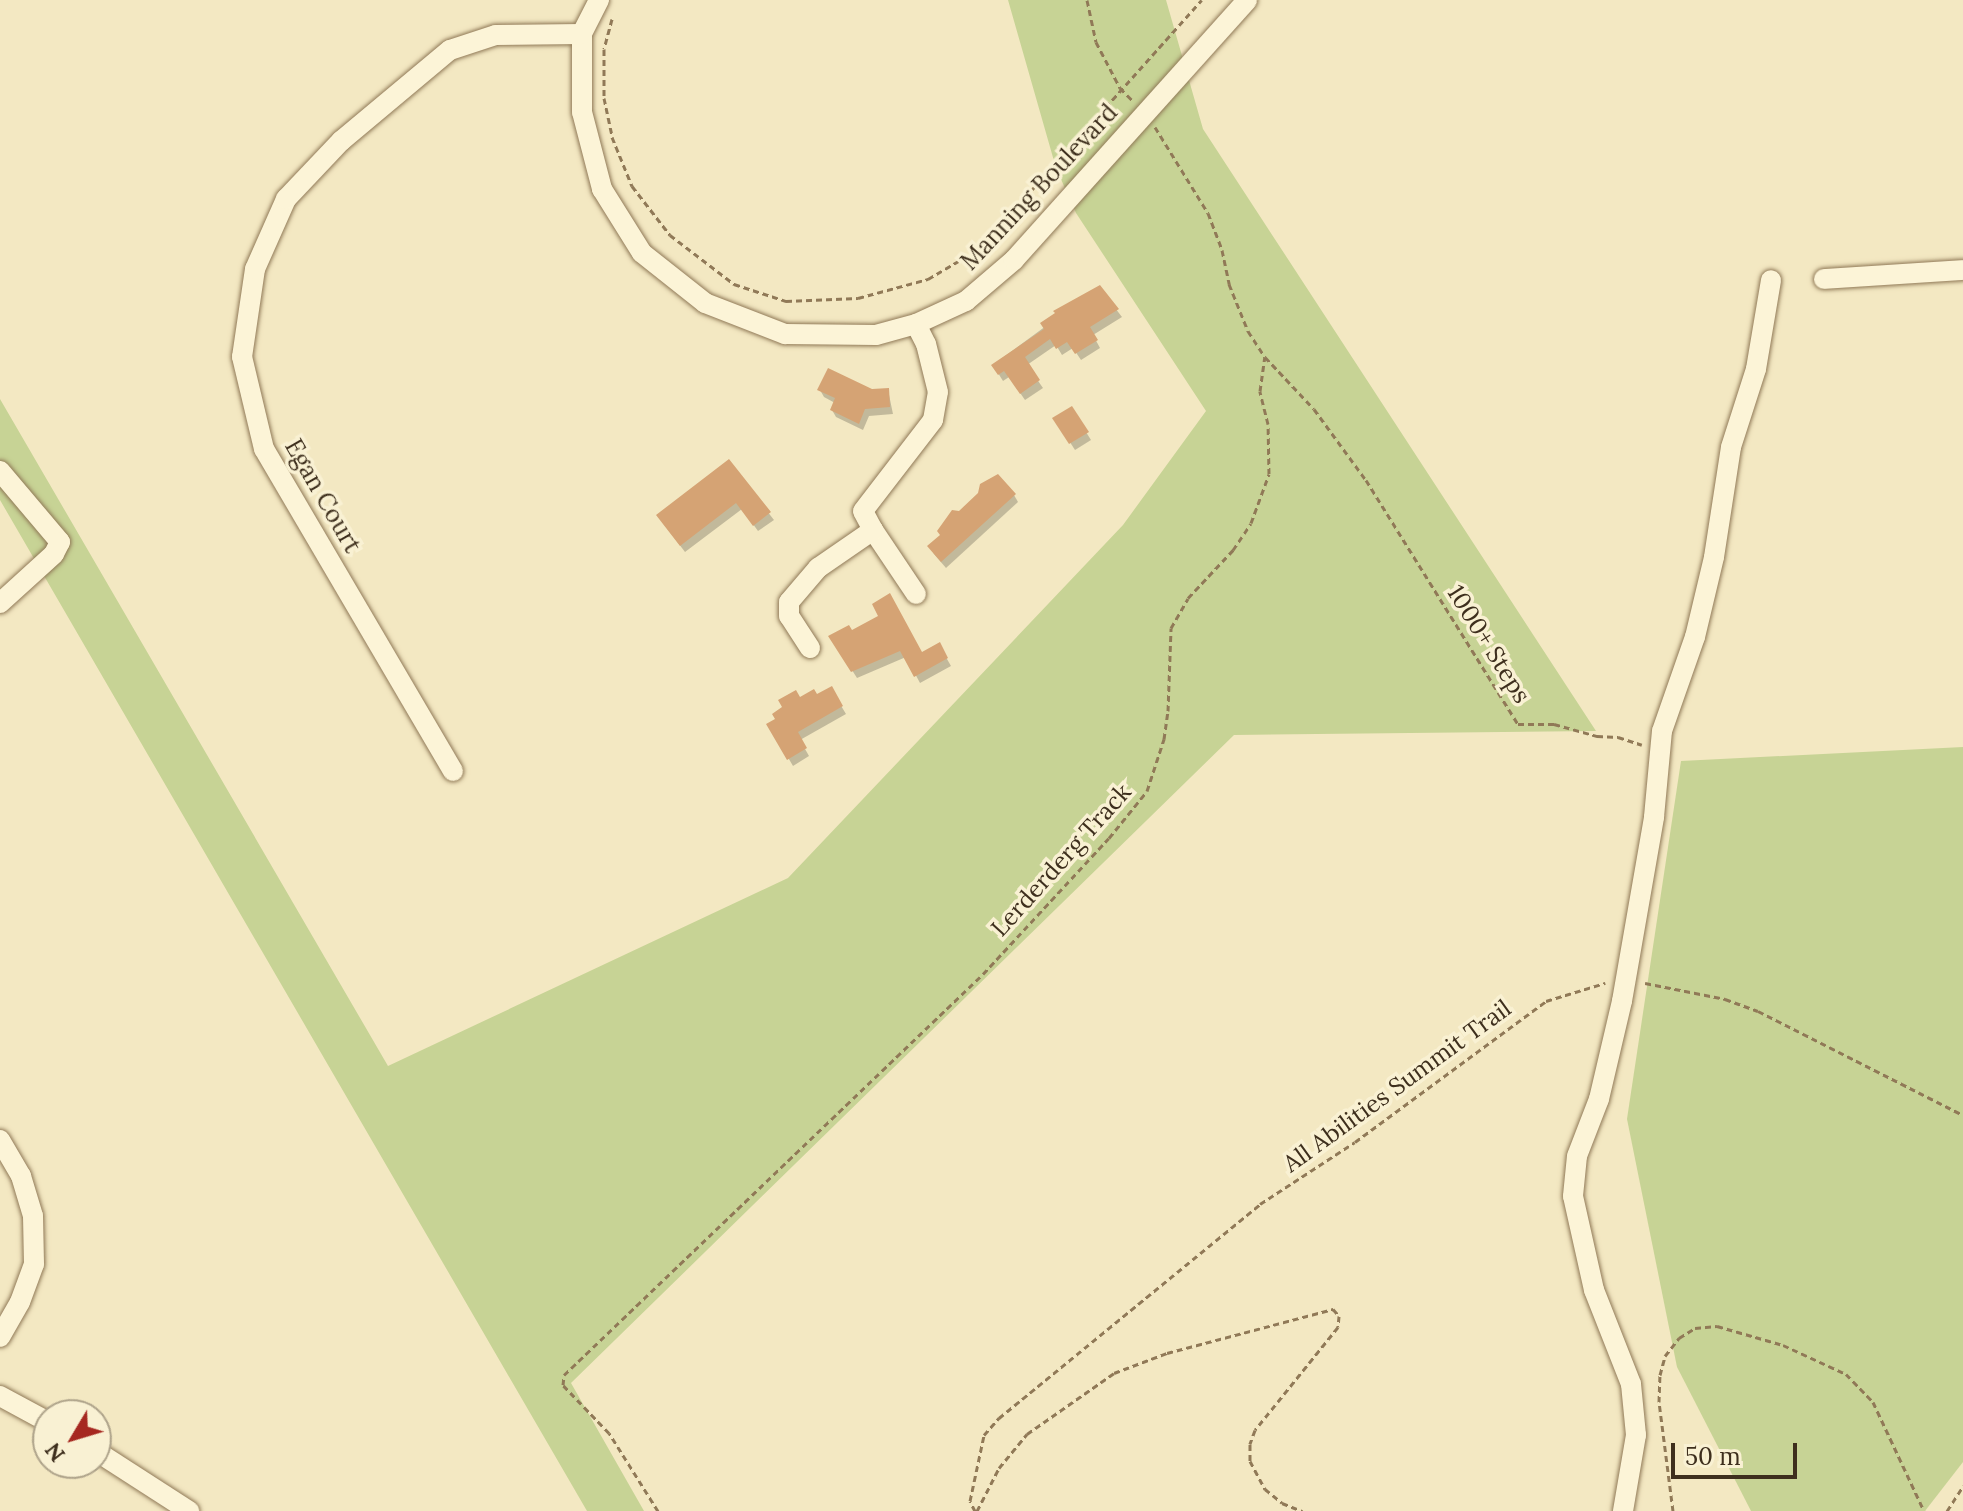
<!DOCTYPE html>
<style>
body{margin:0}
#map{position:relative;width:1963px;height:1511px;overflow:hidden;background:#f3e8c2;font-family:Lora,serif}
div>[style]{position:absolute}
.green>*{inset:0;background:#c7d395}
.shadow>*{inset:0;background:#0003}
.building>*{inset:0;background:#d5a374}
.path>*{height:3px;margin-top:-1.5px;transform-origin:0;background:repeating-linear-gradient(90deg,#907957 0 6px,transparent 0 10px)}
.roads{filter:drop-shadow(0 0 2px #907957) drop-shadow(0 0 2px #907957)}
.minor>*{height:20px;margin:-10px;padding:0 10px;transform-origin:10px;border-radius:10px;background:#fcf4d7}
span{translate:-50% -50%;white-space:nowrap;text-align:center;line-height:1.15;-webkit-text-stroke:7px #f9f1d3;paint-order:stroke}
.street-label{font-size:24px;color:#3e2f1d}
.north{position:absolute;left:32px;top:1399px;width:80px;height:80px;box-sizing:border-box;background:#f9f1d3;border:2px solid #aea38a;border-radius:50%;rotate:232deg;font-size:22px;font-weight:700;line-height:32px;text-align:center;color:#3e2f1d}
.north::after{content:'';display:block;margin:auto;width:28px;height:36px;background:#a62820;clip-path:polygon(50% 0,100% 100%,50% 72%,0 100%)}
.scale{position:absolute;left:1671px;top:1443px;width:126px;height:36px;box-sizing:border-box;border:4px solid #3e2f1d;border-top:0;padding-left:10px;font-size:24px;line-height:28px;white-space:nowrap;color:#3e2f1d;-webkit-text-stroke:6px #f9f1d3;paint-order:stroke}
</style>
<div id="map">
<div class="green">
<div style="clip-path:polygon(1008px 0,1166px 0,1203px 129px,1596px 731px,1234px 735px,571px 1383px,644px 1511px,587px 1511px,0 500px,0 399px,388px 1066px,788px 878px,1123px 525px,1206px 411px,1076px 213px,1056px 168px)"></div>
<div style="clip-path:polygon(1963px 747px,1963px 1462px,1925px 1511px,1751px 1511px,1677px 1367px,1627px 1119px,1681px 761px)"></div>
</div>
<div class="shadow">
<div style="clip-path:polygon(1099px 287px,1122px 317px,1093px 335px,1100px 348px,1081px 360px,1073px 348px,1062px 355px,1056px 345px,1027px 365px,1043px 388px,1025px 400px,1009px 377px,1003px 381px,993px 365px)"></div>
<div style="clip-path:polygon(820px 390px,888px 390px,893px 414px,869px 416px,863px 430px,836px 417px,832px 410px,835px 403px,824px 397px)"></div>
<div style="clip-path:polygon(1071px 408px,1091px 440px,1075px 450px,1055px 419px)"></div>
<div style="clip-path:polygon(729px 462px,774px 520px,758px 531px,742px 509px,685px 552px,663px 523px)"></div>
<div style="clip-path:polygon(1014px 495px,1018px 502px,946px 568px,934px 554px,930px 547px)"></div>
<div style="clip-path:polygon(852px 633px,921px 655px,939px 645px,951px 666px,920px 683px,906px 657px,857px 678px,831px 637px)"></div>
<div style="clip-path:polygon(831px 689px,846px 714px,800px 740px,809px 756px,793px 766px,769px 725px,799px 700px,817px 697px)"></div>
</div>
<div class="building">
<div style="clip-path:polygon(1100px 285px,1119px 309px,1090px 327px,1098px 340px,1075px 354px,1067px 342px,1056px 349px,1050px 339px,1025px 357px,1040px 380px,1020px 394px,1004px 371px,998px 375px,991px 365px,1044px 329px,1040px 323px,1055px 313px,1053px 311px)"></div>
<div style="clip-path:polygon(828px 368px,872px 389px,889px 388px,890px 407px,865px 409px,859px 424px,830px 410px,835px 398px,817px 390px)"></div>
<div style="clip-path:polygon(1072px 406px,1089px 432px,1069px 444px,1052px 418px)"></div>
<div style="clip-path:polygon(729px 459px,771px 512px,753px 526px,736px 503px,680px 546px,656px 515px)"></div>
<div style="clip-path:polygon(998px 474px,1016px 494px,941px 562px,927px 546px,940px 535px,937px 531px,952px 510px,959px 511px,978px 493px,980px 484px)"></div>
<div style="clip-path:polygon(890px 593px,922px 652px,940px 642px,948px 658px,914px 677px,900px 651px,851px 672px,828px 636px,849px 625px,852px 630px,878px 616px,872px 604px)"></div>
<div style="clip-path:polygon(832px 686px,843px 706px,798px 732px,807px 748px,787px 760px,766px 724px,775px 719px,772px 714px,782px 707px,778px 700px,796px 690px,800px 697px,814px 689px,817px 694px)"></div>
</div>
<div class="path">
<div style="left:1087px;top:0;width:43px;rotate:77.9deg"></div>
<div style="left:1096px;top:42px;width:52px;rotate:62.4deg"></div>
<div style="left:1120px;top:88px;width:17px;rotate:45deg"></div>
<div style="left:612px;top:19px;width:31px;rotate:105deg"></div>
<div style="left:604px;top:49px;width:49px;rotate:90deg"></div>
<div style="left:604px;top:98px;width:40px;rotate:78deg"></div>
<div style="left:612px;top:137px;width:53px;rotate:67.8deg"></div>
<div style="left:632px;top:186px;width:62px;rotate:52.2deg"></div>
<div style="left:670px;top:235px;width:81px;rotate:37.4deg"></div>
<div style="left:734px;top:284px;width:55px;rotate:18.1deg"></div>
<div style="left:786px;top:301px;width:72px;rotate:-2.4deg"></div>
<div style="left:858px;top:298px;width:73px;rotate:-15.2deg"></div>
<div style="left:928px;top:279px;width:59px;rotate:-30.5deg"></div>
<div style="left:979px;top:249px;width:334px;rotate:-48.2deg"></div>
<div style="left:1155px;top:127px;width:101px;rotate:58.4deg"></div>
<div style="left:1208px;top:213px;width:40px;rotate:69deg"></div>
<div style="left:1222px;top:250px;width:35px;rotate:78deg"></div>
<div style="left:1229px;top:284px;width:51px;rotate:68deg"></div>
<div style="left:1248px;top:331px;width:31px;rotate:57deg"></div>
<div style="left:1265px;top:357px;width:71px;rotate:46.7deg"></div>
<div style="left:1314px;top:409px;width:88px;rotate:53.8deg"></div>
<div style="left:1366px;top:480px;width:287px;rotate:58.1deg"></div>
<div style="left:1518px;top:724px;width:36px"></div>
<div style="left:1554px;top:724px;width:45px;rotate:15.6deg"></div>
<div style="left:1597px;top:736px;width:21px;rotate:3deg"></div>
<div style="left:1618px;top:737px;width:25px;rotate:18deg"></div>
<div style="left:1645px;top:983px;width:82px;rotate:11.3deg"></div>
<div style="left:1725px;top:999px;width:35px;rotate:20deg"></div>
<div style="left:1758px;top:1011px;width:230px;rotate:26.9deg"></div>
<div style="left:658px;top:1511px;width:92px;rotate:-122.1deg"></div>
<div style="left:609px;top:1433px;width:66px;rotate:-133.8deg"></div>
<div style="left:563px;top:1385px;width:10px;rotate:-84deg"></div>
<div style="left:564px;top:1375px;width:580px;rotate:-43.74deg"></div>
<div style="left:983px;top:974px;width:185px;rotate:-47.2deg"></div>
<div style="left:1109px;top:838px;width:60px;rotate:-51deg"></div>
<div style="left:1147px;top:791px;width:55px;rotate:-71.9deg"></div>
<div style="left:1164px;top:739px;width:28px;rotate:-82deg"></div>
<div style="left:1168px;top:711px;width:83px;rotate:-87.9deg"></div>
<div style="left:1171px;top:628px;width:34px;rotate:-60deg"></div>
<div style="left:1188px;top:598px;width:66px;rotate:-46.8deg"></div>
<div style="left:1233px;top:550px;width:32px;rotate:-56deg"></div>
<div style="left:1251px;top:523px;width:52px;rotate:-69.8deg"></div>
<div style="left:1269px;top:474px;width:50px;rotate:-91.1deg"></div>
<div style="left:1268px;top:424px;width:34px;rotate:-104deg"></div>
<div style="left:1260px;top:391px;width:34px;rotate:-82deg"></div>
<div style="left:975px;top:1511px;width:11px;rotate:-117deg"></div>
<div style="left:970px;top:1501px;width:67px;rotate:-78deg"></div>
<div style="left:984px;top:1435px;width:23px;rotate:-49deg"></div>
<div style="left:999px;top:1418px;width:338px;rotate:-39.3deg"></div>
<div style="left:1260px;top:1204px;width:113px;rotate:-33.1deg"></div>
<div style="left:1355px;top:1142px;width:237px;rotate:-36.4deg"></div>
<div style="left:1546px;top:1001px;width:62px;rotate:-17deg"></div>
<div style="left:977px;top:1511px;width:48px;rotate:-62.9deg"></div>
<div style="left:999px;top:1468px;width:44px;rotate:-50.5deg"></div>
<div style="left:1027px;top:1434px;width:106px;rotate:-35deg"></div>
<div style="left:1114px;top:1373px;width:57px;rotate:-20.7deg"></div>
<div style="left:1167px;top:1353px;width:172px;rotate:-14.8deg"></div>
<div style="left:1333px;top:1309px;width:9px;rotate:49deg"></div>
<div style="left:1339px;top:1316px;width:11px;rotate:95deg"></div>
<div style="left:1338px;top:1327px;width:132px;rotate:128.9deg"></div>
<div style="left:1255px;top:1430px;width:15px;rotate:110deg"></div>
<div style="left:1250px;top:1444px;width:17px;rotate:90deg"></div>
<div style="left:1250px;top:1461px;width:32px;rotate:62deg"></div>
<div style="left:1265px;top:1489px;width:22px;rotate:39deg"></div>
<div style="left:1282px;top:1503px;width:22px;rotate:22deg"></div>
<div style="left:1673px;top:1511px;width:110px;rotate:-97.3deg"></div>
<div style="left:1659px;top:1402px;width:27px;rotate:-88deg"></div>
<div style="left:1660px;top:1375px;width:20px;rotate:-75deg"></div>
<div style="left:1665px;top:1356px;width:23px;rotate:-52deg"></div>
<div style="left:1679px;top:1338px;width:19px;rotate:-32deg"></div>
<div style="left:1695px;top:1328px;width:22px;rotate:-5deg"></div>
<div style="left:1717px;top:1326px;width:69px;rotate:16.1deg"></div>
<div style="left:1783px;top:1345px;width:69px;rotate:24.7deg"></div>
<div style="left:1846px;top:1374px;width:39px;rotate:46deg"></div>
<div style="left:1873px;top:1402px;width:120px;rotate:64.9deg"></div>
<div style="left:1947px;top:1511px;width:30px;rotate:-57deg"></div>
</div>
<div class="roads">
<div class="minor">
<div style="left:599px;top:0;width:38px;rotate:117deg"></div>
<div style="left:582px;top:34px;width:78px;rotate:90deg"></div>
<div style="left:582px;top:112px;width:80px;rotate:75.4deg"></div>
<div style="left:602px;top:189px;width:75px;rotate:58deg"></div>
<div style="left:642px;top:253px;width:80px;rotate:38.4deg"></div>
<div style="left:705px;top:303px;width:86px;rotate:21.2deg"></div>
<div style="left:785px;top:334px;width:91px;rotate:0.6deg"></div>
<div style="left:876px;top:335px;width:41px;rotate:-15.4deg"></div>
<div style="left:916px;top:324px;width:55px;rotate:-24.7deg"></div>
<div style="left:966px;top:301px;width:63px;rotate:-40.5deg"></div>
<div style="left:1014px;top:260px;width:349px;rotate:-48.1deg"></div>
<div style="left:1824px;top:279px;width:139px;rotate:-3.7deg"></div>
<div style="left:0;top:471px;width:93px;rotate:49.8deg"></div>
<div style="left:60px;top:542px;width:13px;rotate:117deg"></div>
<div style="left:54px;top:554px;width:73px;rotate:137.8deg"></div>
<div style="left:873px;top:530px;width:77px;rotate:56.1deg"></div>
<div style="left:810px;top:648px;width:38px;rotate:-123deg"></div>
<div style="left:789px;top:616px;width:14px;rotate:-90deg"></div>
<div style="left:789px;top:602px;width:45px;rotate:-49.5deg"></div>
<div style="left:818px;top:568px;width:67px;rotate:-34.6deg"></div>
<div style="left:873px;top:530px;width:21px;rotate:-118deg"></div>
<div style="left:863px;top:511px;width:115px;rotate:-52.4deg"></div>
<div style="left:933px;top:420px;width:28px;rotate:-80deg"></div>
<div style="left:938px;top:392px;width:49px;rotate:-104deg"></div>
<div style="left:926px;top:344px;width:22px;rotate:-117deg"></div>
<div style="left:453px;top:771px;width:373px;rotate:-120.4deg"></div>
<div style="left:264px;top:449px;width:95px;rotate:-103.4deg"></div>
<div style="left:242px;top:357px;width:89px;rotate:-81.6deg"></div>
<div style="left:255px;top:269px;width:77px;rotate:-66.1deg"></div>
<div style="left:286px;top:199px;width:80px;rotate:-46.5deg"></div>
<div style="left:341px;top:141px;width:142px;rotate:-39.9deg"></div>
<div style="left:450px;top:50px;width:48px;rotate:-18.1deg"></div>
<div style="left:496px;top:35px;width:86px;rotate:-0.7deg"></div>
<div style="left:0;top:1140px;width:42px;rotate:59.7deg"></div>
<div style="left:21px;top:1176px;width:42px;rotate:73.3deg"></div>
<div style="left:33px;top:1216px;width:48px;rotate:88.8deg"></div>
<div style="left:34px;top:1264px;width:40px;rotate:110.2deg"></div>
<div style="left:20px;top:1302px;width:40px;rotate:119.7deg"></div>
<div style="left:0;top:1396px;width:55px;rotate:28.4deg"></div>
<div style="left:96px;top:1451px;width:111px;rotate:32.8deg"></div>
<div style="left:1623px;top:1511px;width:77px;rotate:-80.3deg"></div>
<div style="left:1636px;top:1435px;width:51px;rotate:-95.6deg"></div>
<div style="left:1631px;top:1384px;width:101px;rotate:-111.5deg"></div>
<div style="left:1594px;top:1290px;width:96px;rotate:-102.6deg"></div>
<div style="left:1573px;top:1196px;width:40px;rotate:-84.3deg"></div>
<div style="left:1577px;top:1156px;width:61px;rotate:-68.9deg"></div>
<div style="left:1599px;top:1099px;width:101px;rotate:-76.8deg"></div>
<div style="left:1622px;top:1001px;width:187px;rotate:-80.1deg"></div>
<div style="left:1654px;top:817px;width:86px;rotate:-84.7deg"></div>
<div style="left:1662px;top:731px;width:100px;rotate:-70.7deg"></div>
<div style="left:1695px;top:637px;width:82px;rotate:-76.6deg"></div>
<div style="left:1714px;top:557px;width:111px;rotate:-81.2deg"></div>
<div style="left:1731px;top:447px;width:82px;rotate:-72.2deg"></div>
<div style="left:1756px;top:369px;width:90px;rotate:-80.4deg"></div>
</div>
</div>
<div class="street-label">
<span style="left:1039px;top:187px;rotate:-47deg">Manning Boulevard</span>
<span style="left:323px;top:496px;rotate:60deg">Egan Court</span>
<span style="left:1489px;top:644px;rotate:58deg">1000+ Steps</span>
<span style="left:1061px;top:860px;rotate:-48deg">Lerderderg Track</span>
<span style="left:1397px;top:1086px;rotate:-36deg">All Abilities Summit Trail</span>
</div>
<div class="north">N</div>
<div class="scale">50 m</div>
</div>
